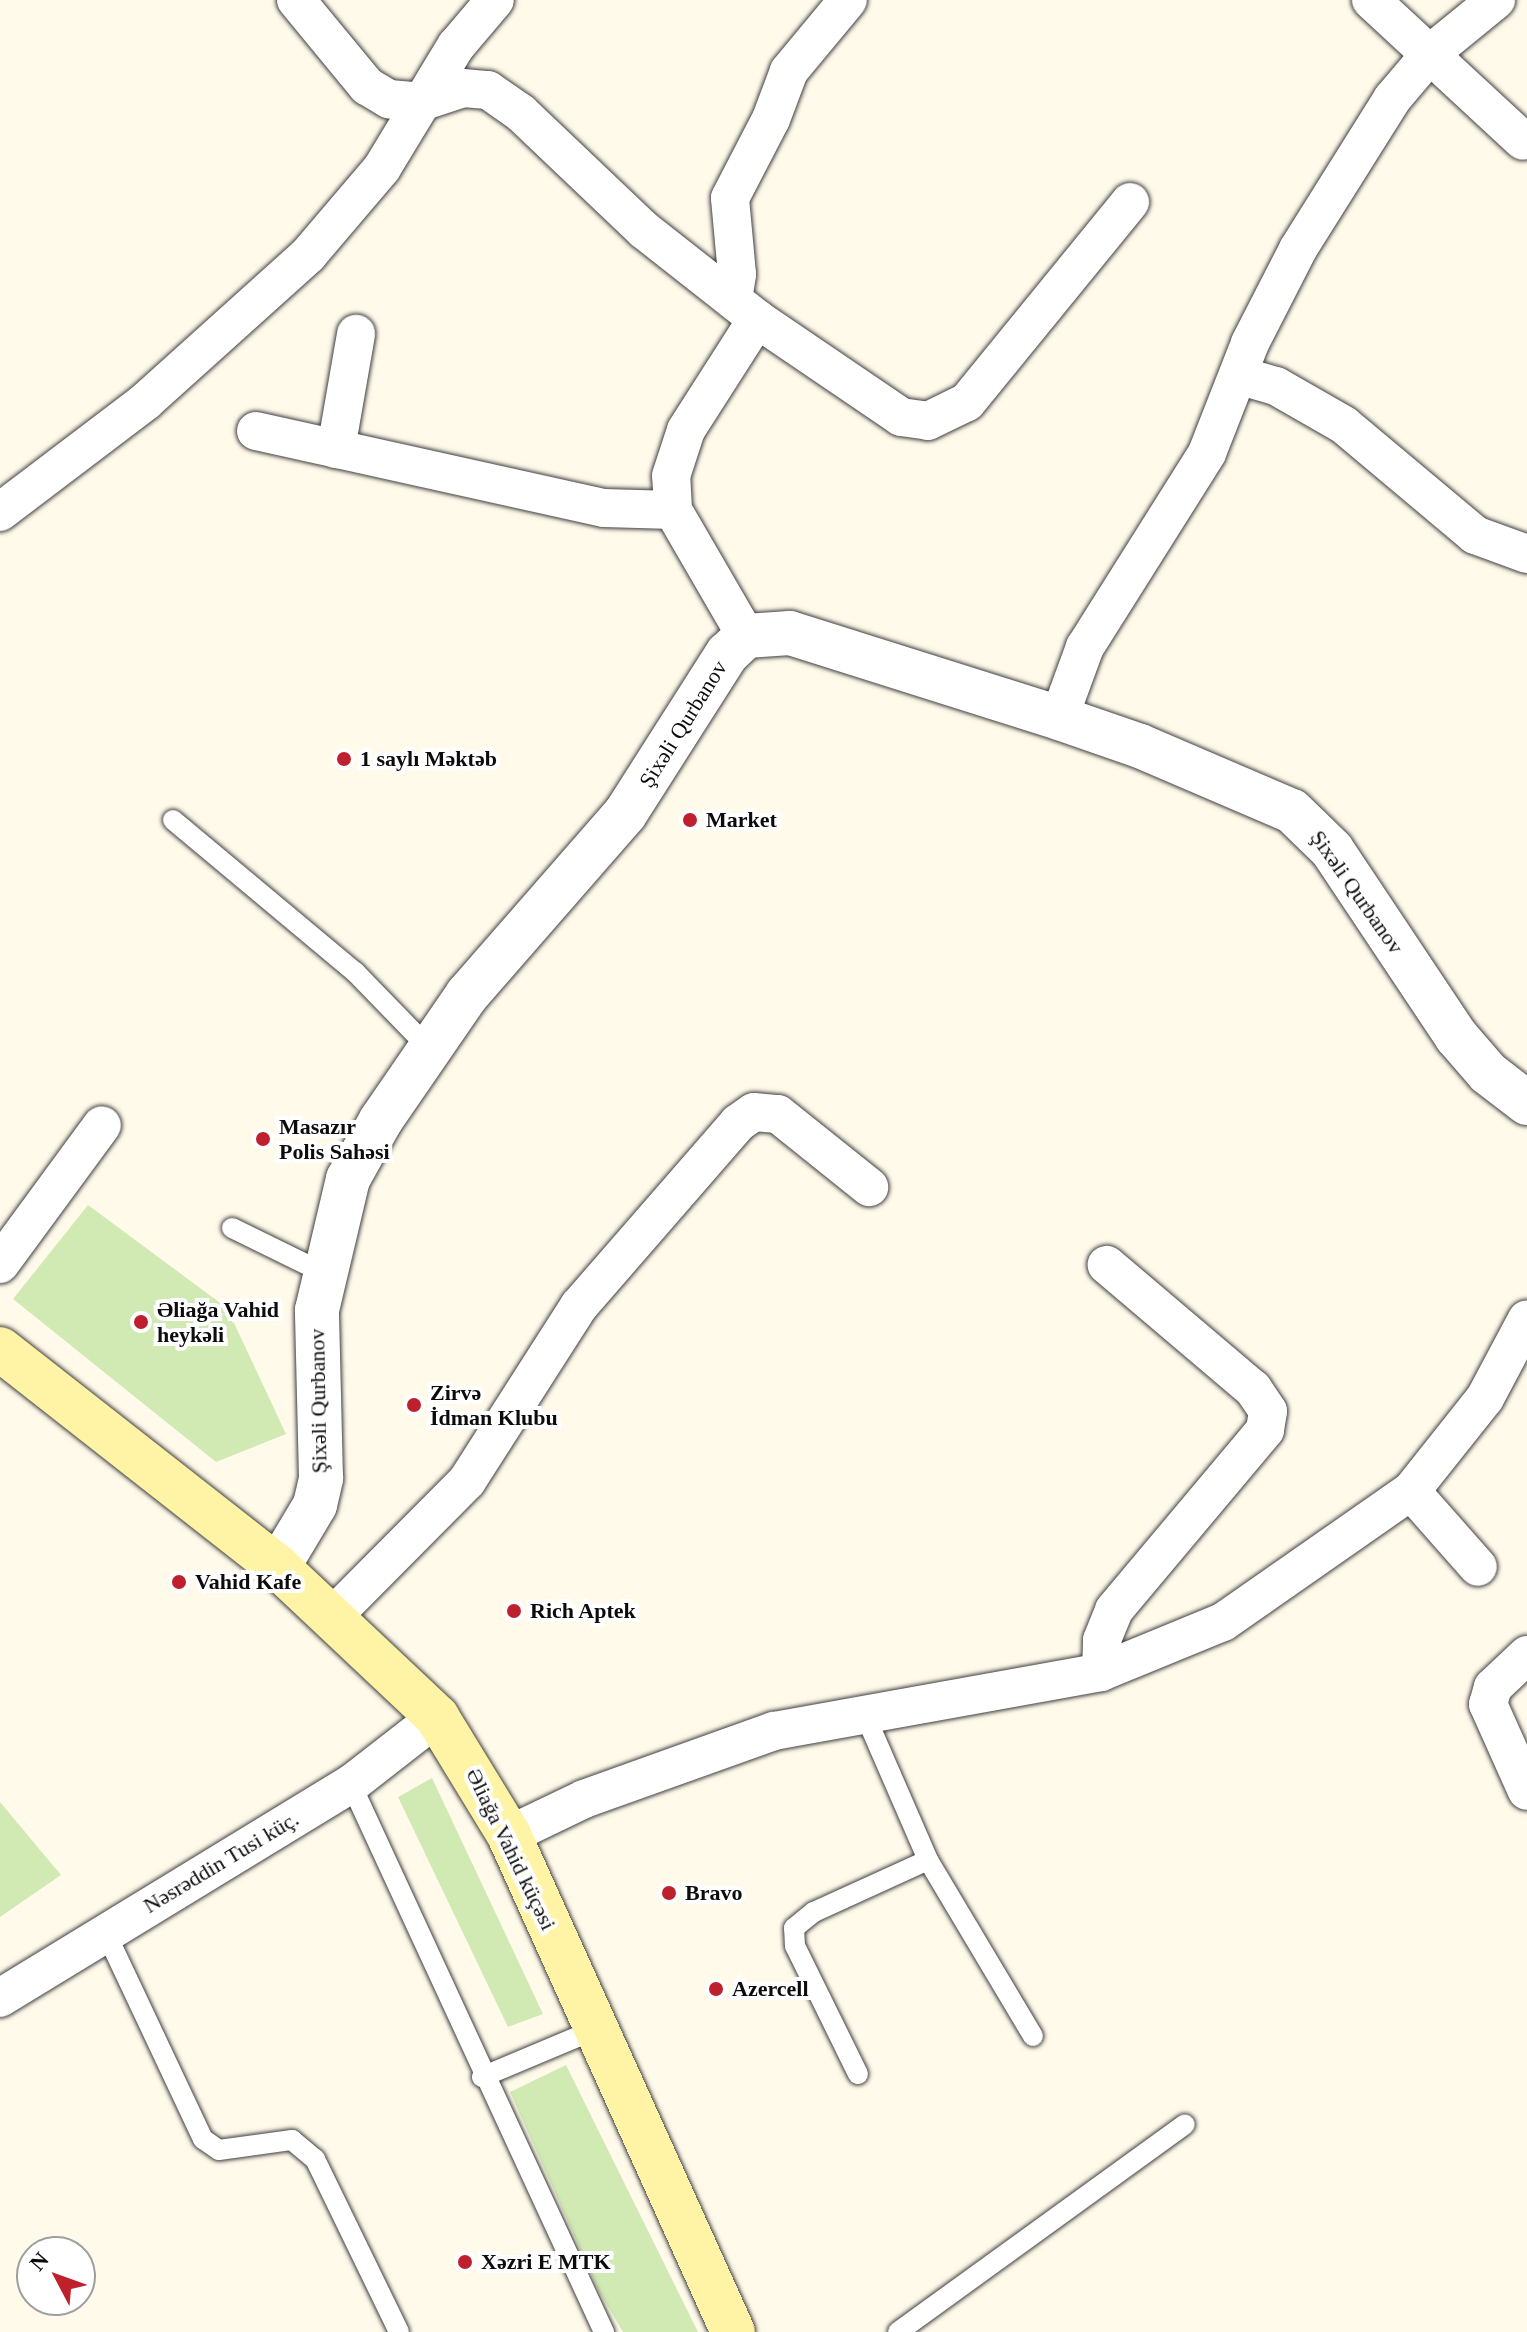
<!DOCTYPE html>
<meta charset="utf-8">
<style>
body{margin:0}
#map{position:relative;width:1527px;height:2332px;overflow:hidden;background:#fffaea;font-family:"Times New Roman",serif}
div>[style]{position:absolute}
.green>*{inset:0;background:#d1eab4}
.roads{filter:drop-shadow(0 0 2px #3f3f3f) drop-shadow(0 0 2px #3f3f3f)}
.service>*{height:20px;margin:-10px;padding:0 10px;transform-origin:10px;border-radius:10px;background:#fff}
.minor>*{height:38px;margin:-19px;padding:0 19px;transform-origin:19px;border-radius:19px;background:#fff}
.tertiary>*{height:44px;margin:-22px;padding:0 22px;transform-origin:22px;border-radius:22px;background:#fff}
.secondary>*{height:44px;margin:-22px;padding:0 22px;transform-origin:22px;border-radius:22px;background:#fff3a5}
.dots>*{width:22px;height:22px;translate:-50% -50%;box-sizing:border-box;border:4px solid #fff;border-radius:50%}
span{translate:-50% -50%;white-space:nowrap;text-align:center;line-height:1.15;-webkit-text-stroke:8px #fff;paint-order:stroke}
.street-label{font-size:22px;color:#0c0c0c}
.poi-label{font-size:22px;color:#0c0c0c;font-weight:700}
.left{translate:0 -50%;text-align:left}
.north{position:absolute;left:16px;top:2236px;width:80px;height:80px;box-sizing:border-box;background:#fff;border:2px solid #9e9e9e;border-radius:50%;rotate:311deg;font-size:22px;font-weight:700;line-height:32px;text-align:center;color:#0c0c0c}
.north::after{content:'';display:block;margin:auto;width:28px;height:36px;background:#be212d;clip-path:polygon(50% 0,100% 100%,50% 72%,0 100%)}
</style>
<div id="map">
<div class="green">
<div style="clip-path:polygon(88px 1205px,227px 1308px,286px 1434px,216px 1462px,13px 1299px)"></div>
<div style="clip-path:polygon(432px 1778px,543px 2014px,508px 2027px,398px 1797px)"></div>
<div style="clip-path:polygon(0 1802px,61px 1875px,0 1917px)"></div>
<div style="clip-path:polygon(566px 2065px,698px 2332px,623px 2332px,600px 2293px,510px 2092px)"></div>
</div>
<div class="roads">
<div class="service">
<div style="left:173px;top:820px;width:237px;rotate:39.9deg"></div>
<div style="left:355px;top:972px;width:106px;rotate:45.8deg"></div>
<div style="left:232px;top:1228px;width:102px;rotate:26.1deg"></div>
<div style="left:865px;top:1715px;width:158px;rotate:66.5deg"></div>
<div style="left:928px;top:1860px;width:205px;rotate:59.2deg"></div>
<div style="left:351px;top:1784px;width:604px;rotate:65.22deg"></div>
<div style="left:105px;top:1931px;width:230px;rotate:64.8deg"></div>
<div style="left:203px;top:2139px;width:19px;rotate:35deg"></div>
<div style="left:219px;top:2150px;width:74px;rotate:-7.8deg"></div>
<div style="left:292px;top:2140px;width:30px;rotate:40deg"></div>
<div style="left:315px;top:2159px;width:192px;rotate:64.1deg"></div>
<div style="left:858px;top:2074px;width:143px;rotate:-116.2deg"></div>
<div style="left:795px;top:1946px;width:18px;rotate:-93deg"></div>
<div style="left:794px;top:1928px;width:26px;rotate:-39deg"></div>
<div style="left:814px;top:1912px;width:125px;rotate:-24.5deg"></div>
<div style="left:482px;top:2077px;width:124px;rotate:-22.8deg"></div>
<div style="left:898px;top:2332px;width:354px;rotate:-35.9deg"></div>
</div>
<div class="minor">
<div style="left:296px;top:0;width:112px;rotate:50.5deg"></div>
<div style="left:367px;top:86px;width:26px;rotate:31deg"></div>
<div style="left:389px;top:99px;width:32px;rotate:5deg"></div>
<div style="left:421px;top:102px;width:44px;rotate:-18.4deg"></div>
<div style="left:463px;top:88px;width:25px;rotate:5deg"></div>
<div style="left:488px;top:90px;width:40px;rotate:34.9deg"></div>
<div style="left:521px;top:113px;width:170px;rotate:43.6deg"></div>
<div style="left:644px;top:230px;width:144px;rotate:38.2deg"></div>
<div style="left:757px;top:319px;width:174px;rotate:34.2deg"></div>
<div style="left:901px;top:417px;width:27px;rotate:8deg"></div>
<div style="left:928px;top:421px;width:43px;rotate:-26deg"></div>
<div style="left:967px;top:402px;width:258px;rotate:-50.8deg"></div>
<div style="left:1371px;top:0;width:207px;rotate:42.8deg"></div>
<div style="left:733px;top:300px;width:26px;rotate:-81deg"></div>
<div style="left:737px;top:274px;width:76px;rotate:-95.3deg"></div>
<div style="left:730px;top:198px;width:89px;rotate:-62.6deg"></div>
<div style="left:771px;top:119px;width:51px;rotate:-69.4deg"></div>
<div style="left:789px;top:71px;width:92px;rotate:-50.3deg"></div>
<div style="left:1241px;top:376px;width:36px;rotate:16deg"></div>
<div style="left:1276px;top:386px;width:78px;rotate:29.8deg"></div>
<div style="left:1344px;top:425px;width:171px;rotate:40deg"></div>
<div style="left:1475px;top:535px;width:55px;rotate:20.1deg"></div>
<div style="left:256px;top:431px;width:356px;rotate:12.5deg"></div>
<div style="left:604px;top:508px;width:69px;rotate:1.7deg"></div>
<div style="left:336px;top:449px;width:117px;rotate:-80.1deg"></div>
<div style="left:0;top:512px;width:183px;rotate:-37.2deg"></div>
<div style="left:146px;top:401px;width:218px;rotate:-42deg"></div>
<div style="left:308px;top:255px;width:114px;rotate:-49.6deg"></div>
<div style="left:382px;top:168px;width:143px;rotate:-58.8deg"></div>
<div style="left:456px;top:46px;width:60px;rotate:-49.7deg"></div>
<div style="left:746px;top:636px;width:146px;rotate:-120.1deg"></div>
<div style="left:673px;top:510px;width:34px;rotate:-93deg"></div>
<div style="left:671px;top:476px;width:48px;rotate:-71.9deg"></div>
<div style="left:686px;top:430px;width:132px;rotate:-57.4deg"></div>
<div style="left:1059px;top:718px;width:76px;rotate:-69.9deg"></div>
<div style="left:1085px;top:647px;width:229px;rotate:-57.8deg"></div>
<div style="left:1207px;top:453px;width:118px;rotate:-68.6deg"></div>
<div style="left:1250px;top:343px;width:106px;rotate:-62.9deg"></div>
<div style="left:1298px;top:249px;width:177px;rotate:-57.9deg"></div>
<div style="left:1392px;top:99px;width:60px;rotate:-49.7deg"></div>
<div style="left:1431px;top:53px;width:84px;rotate:-39.2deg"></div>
<div style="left:0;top:1264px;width:172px;rotate:-53.7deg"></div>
<div style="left:1411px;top:1491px;width:101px;rotate:48.6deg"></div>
<div style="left:334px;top:1615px;width:189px;rotate:-45.2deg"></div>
<div style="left:467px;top:1481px;width:208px;rotate:-57.4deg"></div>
<div style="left:579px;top:1306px;width:242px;rotate:-49deg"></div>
<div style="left:738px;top:1123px;width:19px;rotate:-35deg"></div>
<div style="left:754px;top:1112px;width:24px;rotate:5deg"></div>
<div style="left:778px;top:1114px;width:117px;rotate:38.7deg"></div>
<div style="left:1527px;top:1655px;width:47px;rotate:136.7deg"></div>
<div style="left:1493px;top:1687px;width:18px;rotate:106deg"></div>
<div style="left:1488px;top:1704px;width:95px;rotate:65.9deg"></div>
<div style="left:1101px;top:1672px;width:32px;rotate:-88deg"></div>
<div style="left:1102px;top:1640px;width:32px;rotate:-68deg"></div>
<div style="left:1114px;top:1610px;width:235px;rotate:-50deg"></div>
<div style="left:1265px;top:1430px;width:19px;rotate:-81deg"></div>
<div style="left:1268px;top:1411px;width:27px;rotate:-124deg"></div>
<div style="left:1253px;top:1389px;width:192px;rotate:-139.7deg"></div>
<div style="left:509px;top:1835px;width:83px;rotate:-25.6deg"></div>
<div style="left:584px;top:1799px;width:202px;rotate:-19.7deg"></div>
<div style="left:774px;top:1731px;width:332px;rotate:-10.2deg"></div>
<div style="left:1101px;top:1672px;width:132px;rotate:-22.3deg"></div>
<div style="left:1223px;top:1622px;width:229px;rotate:-34.9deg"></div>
<div style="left:1411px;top:1491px;width:119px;rotate:-51.5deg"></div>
<div style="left:1485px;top:1398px;width:89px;rotate:-62deg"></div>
<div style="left:0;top:1998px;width:411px;rotate:-31.4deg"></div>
<div style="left:351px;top:1784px;width:109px;rotate:-37.9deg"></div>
</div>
<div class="tertiary">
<div style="left:278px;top:1567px;width:72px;rotate:-59.2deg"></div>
<div style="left:315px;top:1505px;width:28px;rotate:-77deg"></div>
<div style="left:321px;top:1478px;width:168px;rotate:-91.4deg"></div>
<div style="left:317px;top:1310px;width:135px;rotate:-76.7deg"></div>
<div style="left:348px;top:1179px;width:68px;rotate:-60.8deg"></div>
<div style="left:381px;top:1120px;width:152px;rotate:-55.5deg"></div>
<div style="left:467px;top:995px;width:240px;rotate:-48.9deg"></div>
<div style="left:625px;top:814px;width:190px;rotate:-57.5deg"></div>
<div style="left:727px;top:654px;width:26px;rotate:-43deg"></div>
<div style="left:746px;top:636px;width:44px;rotate:-3.9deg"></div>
<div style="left:790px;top:633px;width:282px;rotate:17.5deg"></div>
<div style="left:1059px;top:718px;width:86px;rotate:19.1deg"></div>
<div style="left:1140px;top:746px;width:165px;rotate:23.2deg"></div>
<div style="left:1292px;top:811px;width:56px;rotate:44.3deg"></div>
<div style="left:1332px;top:850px;width:224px;rotate:56.3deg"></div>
<div style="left:1456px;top:1036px;width:49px;rotate:49.1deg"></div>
<div style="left:1488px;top:1073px;width:49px;rotate:37.6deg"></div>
</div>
<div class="secondary">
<div style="left:0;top:1349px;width:353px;rotate:38.1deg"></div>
<div style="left:278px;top:1567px;width:219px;rotate:43.3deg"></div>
<div style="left:437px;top:1717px;width:138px;rotate:58.6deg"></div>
<div style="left:509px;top:1835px;width:545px;rotate:65.74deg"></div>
</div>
</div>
<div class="dots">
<div style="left:344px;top:759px;background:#be212d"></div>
<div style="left:690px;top:820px;background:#be212d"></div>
<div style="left:263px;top:1139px;background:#be212d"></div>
<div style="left:141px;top:1322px;background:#be212d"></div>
<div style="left:414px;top:1405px;background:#be212d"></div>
<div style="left:179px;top:1582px;background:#be212d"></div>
<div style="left:514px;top:1611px;background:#be212d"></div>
<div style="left:669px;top:1893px;background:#be212d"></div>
<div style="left:716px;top:1989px;background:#be212d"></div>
<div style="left:465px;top:2262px;background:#be212d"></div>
</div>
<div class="street-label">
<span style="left:683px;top:724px;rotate:-58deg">Şixəli Qurbanov</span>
<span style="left:1357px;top:892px;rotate:55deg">Şixəli Qurbanov</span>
<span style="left:318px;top:1401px;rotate:-91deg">Şixəli Qurbanov</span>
<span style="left:511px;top:1849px;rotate:64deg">Əliağa Vahid küçəsi</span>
<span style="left:221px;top:1862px;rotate:-31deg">Nəsrəddin Tusi küç.</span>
</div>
<div class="poi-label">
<span class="left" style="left:360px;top:759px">1 saylı Məktəb</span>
<span class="left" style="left:706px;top:820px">Market</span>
<span class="left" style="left:279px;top:1139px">Masazır<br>Polis Sahəsi</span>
<span class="left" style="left:157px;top:1322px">Əliağa Vahid<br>heykəli</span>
<span class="left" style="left:430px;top:1405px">Zirvə<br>İdman Klubu</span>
<span class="left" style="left:195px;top:1582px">Vahid Kafe</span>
<span class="left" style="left:530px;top:1611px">Rich Aptek</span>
<span class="left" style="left:685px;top:1893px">Bravo</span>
<span class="left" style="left:732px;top:1989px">Azercell</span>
<span class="left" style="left:481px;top:2262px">Xəzri E MTK</span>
</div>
<div class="north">N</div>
</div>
